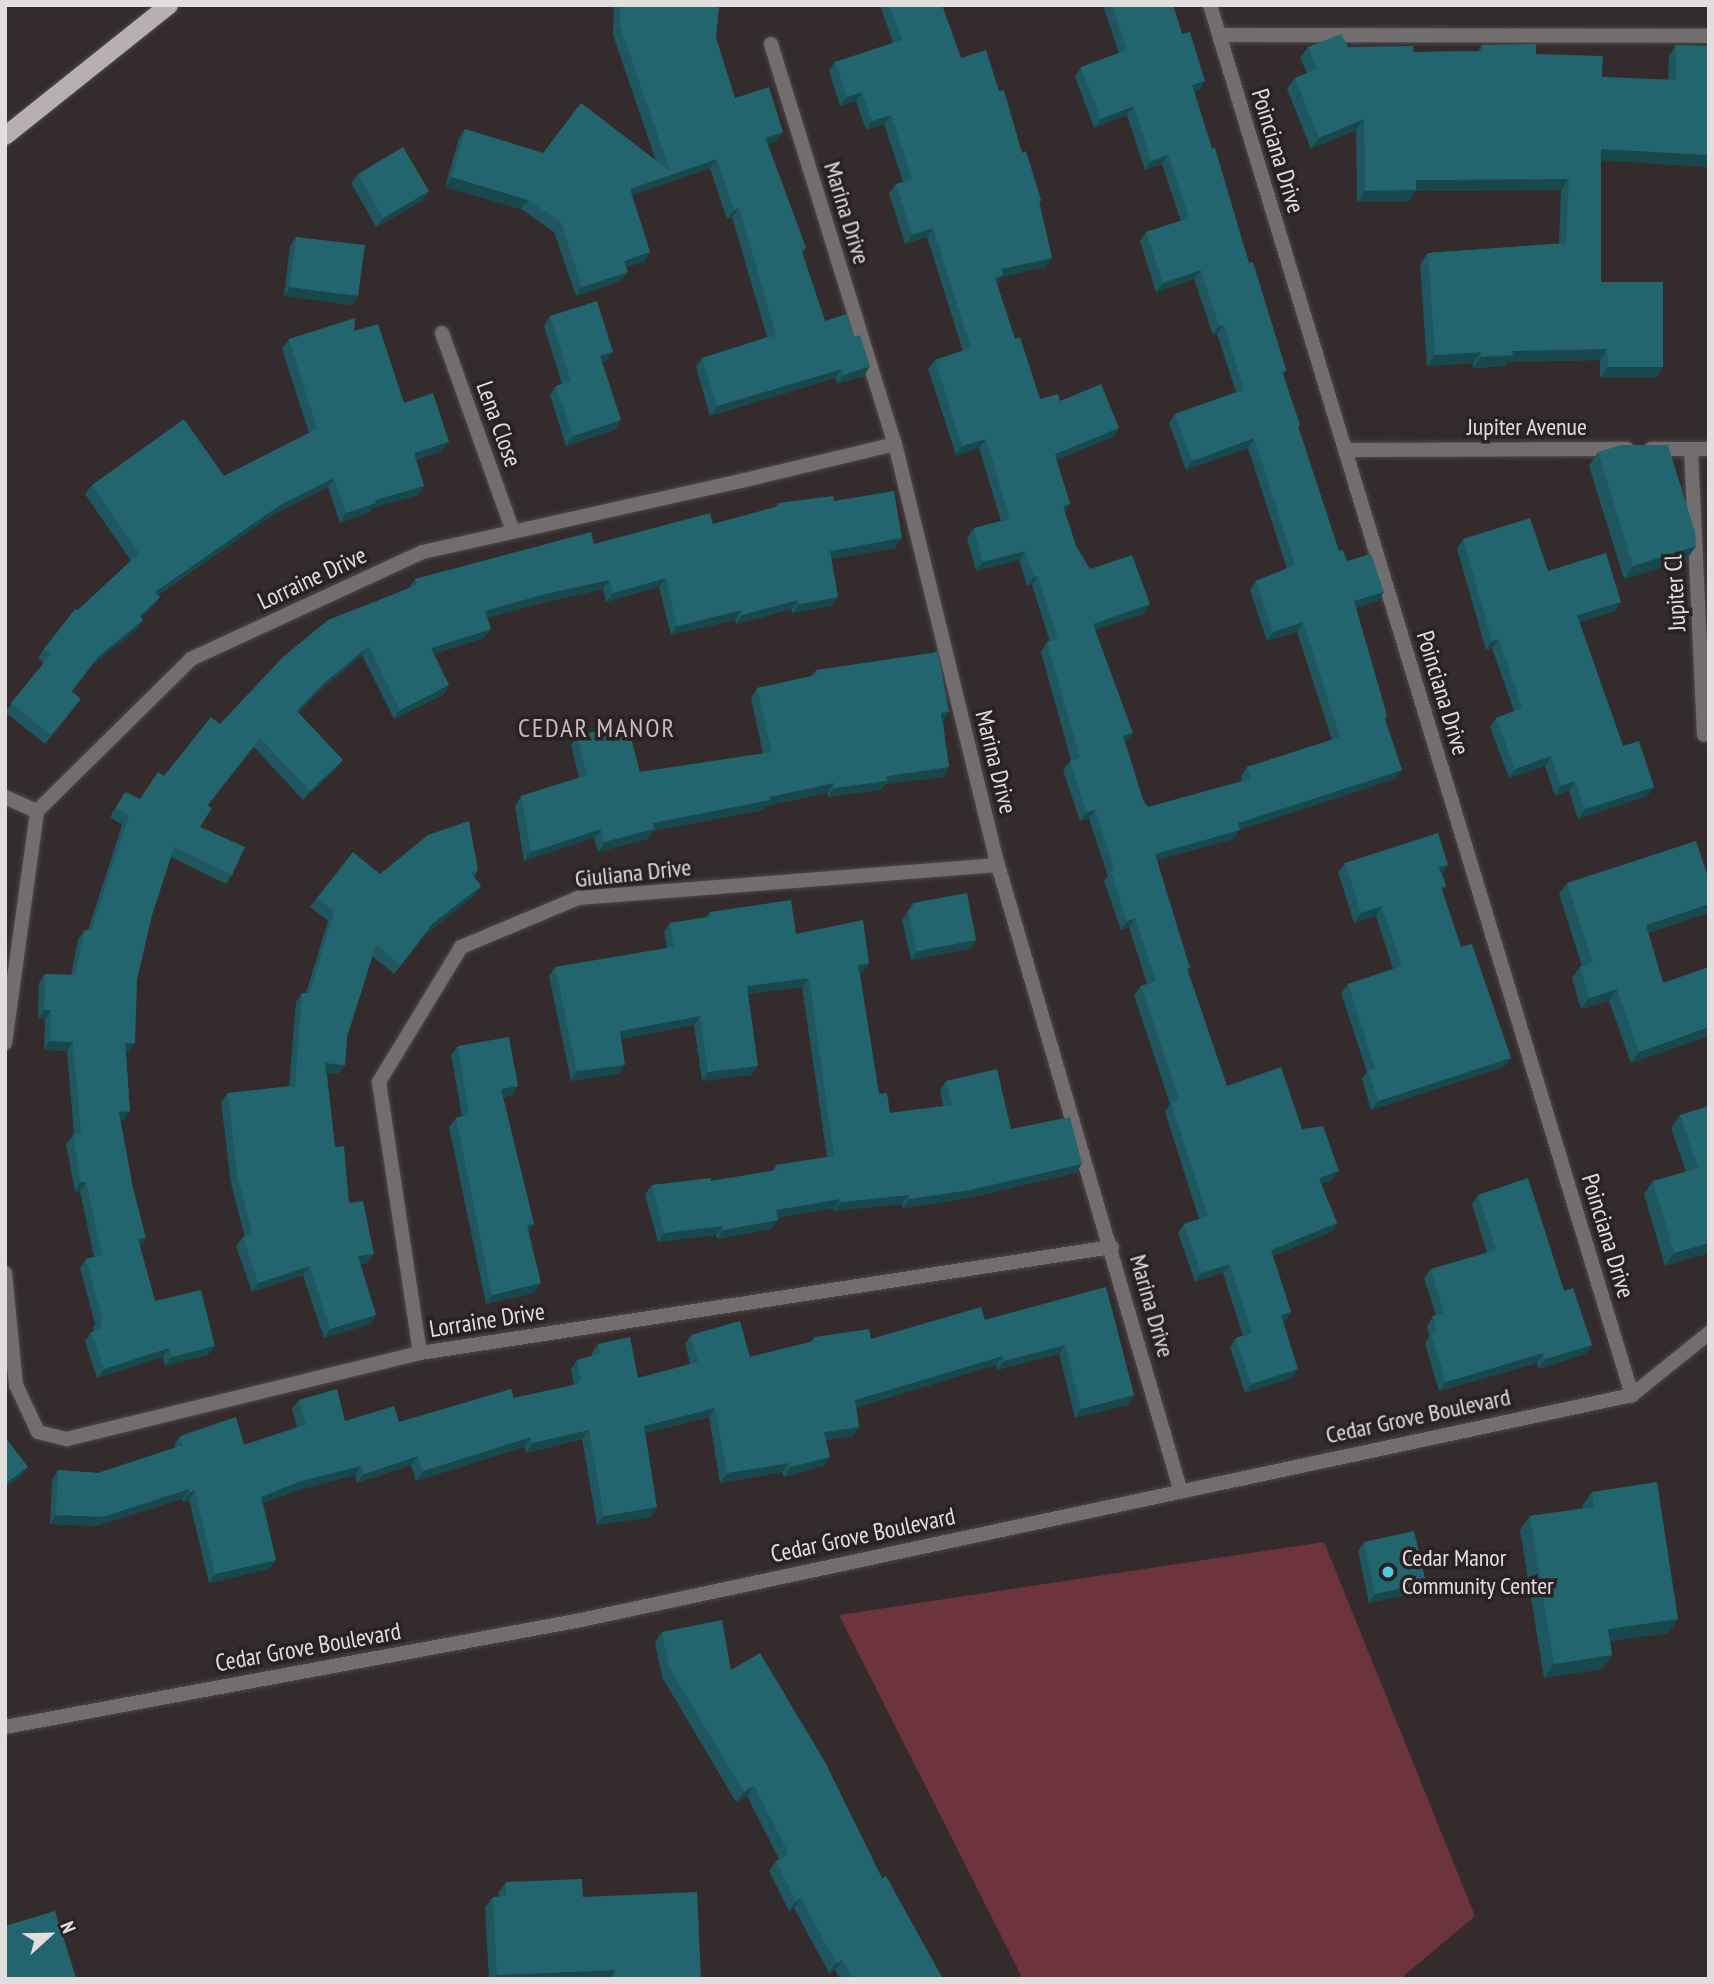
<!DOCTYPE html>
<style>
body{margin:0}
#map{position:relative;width:1714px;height:1984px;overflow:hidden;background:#332b2c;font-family:"PT Sans Narrow",sans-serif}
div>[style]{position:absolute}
.green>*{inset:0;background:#6e343e}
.roads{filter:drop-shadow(0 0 2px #4f4848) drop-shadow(0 0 2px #4f4848)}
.street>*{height:14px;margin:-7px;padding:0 7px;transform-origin:7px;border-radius:7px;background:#726e6f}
.primary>*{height:18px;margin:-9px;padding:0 9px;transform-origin:9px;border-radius:9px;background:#b7afb0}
.wall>*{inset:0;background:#1e575f}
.shaded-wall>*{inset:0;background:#18474e}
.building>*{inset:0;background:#23656f}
.dots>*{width:19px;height:19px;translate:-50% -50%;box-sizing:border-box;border:4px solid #292122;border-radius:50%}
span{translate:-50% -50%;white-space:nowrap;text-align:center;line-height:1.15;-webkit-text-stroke:7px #292122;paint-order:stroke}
.street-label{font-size:24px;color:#e3dede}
.poi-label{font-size:24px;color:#e3dede}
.left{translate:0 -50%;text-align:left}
.neighbourhood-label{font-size:26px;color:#c6bcbd;letter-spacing:2px}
.frame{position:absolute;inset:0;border:7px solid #e3dede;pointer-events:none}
.north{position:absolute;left:14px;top:1900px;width:70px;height:70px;-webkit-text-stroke:5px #292122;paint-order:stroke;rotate:68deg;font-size:19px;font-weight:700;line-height:28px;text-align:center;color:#e3dede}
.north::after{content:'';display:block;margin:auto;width:24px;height:32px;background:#e3dede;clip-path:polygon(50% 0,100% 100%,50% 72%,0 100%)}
</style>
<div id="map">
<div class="green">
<div style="clip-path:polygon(1324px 1542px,1475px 1916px,1400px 1979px,1023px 1979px,839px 1615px)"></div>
</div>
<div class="roads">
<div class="street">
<div style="left:1210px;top:5px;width:1453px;rotate:73.11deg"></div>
<div style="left:1219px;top:35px;width:490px;rotate:0.1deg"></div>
<div style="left:771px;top:44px;width:419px;rotate:72.8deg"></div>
<div style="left:895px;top:444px;width:433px;rotate:76.3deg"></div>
<div style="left:998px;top:865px;width:650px;rotate:73.74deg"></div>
<div style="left:442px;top:333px;width:210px;rotate:70.3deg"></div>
<div style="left:1651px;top:449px;width:58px"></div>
<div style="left:1691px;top:449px;width:286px;rotate:87.4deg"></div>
<div style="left:1345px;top:450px;width:282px;rotate:-0.2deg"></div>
<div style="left:5px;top:797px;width:35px;rotate:24deg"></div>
<div style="left:5px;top:1043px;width:234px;rotate:-82.1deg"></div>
<div style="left:37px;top:811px;width:216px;rotate:-44.6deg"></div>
<div style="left:191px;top:659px;width:255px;rotate:-24.8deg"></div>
<div style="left:423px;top:552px;width:326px;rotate:-12.6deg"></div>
<div style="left:741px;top:481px;width:158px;rotate:-13.5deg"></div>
<div style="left:5px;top:1273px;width:113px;rotate:84.4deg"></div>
<div style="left:16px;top:1385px;width:52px;rotate:64.9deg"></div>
<div style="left:38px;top:1432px;width:30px;rotate:14deg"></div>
<div style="left:67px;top:1439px;width:363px;rotate:-13.7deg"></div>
<div style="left:420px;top:1353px;width:700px;rotate:-8.71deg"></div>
<div style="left:420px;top:1353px;width:274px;rotate:-98.6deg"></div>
<div style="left:379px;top:1082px;width:158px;rotate:-58.7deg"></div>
<div style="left:461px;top:947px;width:127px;rotate:-22.7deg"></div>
<div style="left:578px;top:898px;width:421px;rotate:-4.5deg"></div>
<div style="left:5px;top:1727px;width:586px;rotate:-10.52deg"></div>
<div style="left:581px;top:1620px;width:1075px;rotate:-12.08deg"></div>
<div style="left:1632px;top:1395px;width:99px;rotate:-38.8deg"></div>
</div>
<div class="primary">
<div style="left:5px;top:136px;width:210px;rotate:-38.6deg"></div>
</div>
</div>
<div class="wall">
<div style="clip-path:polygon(614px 5px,719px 5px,716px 38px,735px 98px,776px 141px,768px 144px,806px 248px,802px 253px,825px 321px,864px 376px,837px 384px,835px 378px,710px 416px,696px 367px,702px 358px,767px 337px,732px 217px,727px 219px,710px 168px,632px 195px,650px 252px,644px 262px,626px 267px,621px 281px,576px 296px,554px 232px,521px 209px,445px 187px,459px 138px,465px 129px,543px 153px,656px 161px,613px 35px)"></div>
<div style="clip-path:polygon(880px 5px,942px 5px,961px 58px,999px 91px,1022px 153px,1041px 200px,1039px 203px,1052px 258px,1045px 267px,1002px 277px,997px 284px,1015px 339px,1040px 399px,1060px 401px,1113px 437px,1056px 460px,1070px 504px,1065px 512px,1076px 546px,1090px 569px,1150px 604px,1143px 614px,1095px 630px,1126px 742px,1125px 742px,1143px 800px,1148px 807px,1242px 781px,1241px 776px,1247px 767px,1332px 740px,1297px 632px,1267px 641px,1250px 590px,1256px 581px,1287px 569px,1248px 448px,1186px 470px,1169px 423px,1175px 414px,1236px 392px,1217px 334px,1213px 335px,1194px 279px,1156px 292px,1140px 241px,1146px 232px,1181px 221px,1162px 164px,1145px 170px,1127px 115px,1094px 128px,1075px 77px,1081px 67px,1119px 53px,1103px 5px,1173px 5px,1199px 90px,1194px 92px,1249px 263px,1286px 370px,1283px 374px,1300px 425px,1298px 428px,1339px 551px,1347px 561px,1384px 592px,1377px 601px,1356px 608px,1387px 716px,1385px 719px,1402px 770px,1395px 779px,1239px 830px,1233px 839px,1157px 860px,1188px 971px,1227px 1086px,1302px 1129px,1332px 1180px,1321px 1184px,1337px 1223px,1331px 1232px,1273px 1256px,1291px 1312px,1285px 1321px,1283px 1321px,1292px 1378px,1245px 1393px,1230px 1347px,1236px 1338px,1243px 1336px,1223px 1273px,1195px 1282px,1178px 1233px,1184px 1224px,1199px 1219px,1165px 1112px,1170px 1104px,1134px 995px,1141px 986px,1147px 984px,1129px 927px,1121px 930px,1104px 881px,1108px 876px,1089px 819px,1080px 821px,1063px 770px,1070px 761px,1071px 760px,1041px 652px,1047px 642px,1050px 642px,1032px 585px,1027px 586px,1019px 560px,976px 571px,967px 538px,974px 528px,1001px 521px,979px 448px,956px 455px,928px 369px,935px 360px,963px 351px,927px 237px,905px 244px,889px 193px,896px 184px,903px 182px,884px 124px,866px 130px,856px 101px,840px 106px,829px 71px,835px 62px,893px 43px)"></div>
<div style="clip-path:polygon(1482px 45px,1536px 54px,1602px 77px,1668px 80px,1669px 56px,1676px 45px,1709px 46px,1709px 167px,1601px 160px,1601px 282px,1663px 367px,1656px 378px,1600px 378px,1600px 360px,1508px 362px,1505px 366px,1473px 368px,1473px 363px,1427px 366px,1420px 264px,1428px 253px,1559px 244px,1561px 190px,1415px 191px,1408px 202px,1357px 202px,1356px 130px,1311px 149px,1287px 89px,1295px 78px,1307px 73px,1300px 58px,1308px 47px,1348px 47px,1414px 52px,1478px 51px)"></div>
<div style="clip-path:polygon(358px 174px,429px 191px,422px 201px,376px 227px,351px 183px)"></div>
<div style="clip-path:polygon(296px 237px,352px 305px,284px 296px,290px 246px)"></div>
<div style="clip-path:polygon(550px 316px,606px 361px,602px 363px,615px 430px,566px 446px,550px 395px,556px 386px,562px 384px,544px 326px)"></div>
<div style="clip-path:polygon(354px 331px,404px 403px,442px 451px,416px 460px,424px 486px,418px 495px,372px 508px,370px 512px,340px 523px,328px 487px,274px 514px,158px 595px,160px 597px,153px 606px,141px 618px,137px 629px,92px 665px,72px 692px,74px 708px,45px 744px,5px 712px,44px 663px,38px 658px,44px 649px,78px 610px,131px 561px,85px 494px,92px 485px,224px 476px,309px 433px,282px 349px,289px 339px)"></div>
<div style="clip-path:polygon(1598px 452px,1696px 546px,1686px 560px,1624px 579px,1589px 466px)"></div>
<div style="clip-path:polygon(834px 501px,895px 548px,831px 559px,838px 597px,831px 606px,792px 613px,792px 609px,736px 624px,735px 620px,671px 635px,659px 587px,606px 602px,603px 589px,539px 604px,487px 618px,491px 629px,484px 638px,434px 654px,443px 695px,394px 719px,362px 655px,317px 693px,298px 713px,336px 769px,303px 800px,254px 747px,208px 805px,200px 827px,232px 875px,226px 884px,171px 857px,152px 915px,137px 979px,128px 1053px,126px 1053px,130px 1111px,124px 1120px,120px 1120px,140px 1247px,155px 1301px,208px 1355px,165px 1366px,163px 1357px,97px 1378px,85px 1341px,91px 1332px,94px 1331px,93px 1327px,95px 1324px,80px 1268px,86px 1259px,94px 1257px,80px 1191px,75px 1192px,66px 1144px,74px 1134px,67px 1051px,44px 1050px,45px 1019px,38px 1019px,39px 983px,45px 974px,71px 975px,78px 939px,85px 930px,88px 930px,122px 825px,110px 817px,125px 792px,140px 799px,220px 724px,409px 588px,415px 579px,594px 544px,713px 524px,776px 507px,778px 503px)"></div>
<div style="clip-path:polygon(1463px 539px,1548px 571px,1621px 602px,1615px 611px,1579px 622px,1623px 746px,1654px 787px,1647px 796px,1578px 819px,1569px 791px,1555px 796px,1545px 766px,1509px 778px,1490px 727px,1496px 718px,1514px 711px,1492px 648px,1486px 650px,1457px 549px)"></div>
<div style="clip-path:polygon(816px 670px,943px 721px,949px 767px,943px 777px,885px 784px,881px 790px,828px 797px,827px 793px,766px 806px,763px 810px,653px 831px,648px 839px,598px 852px,594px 838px,524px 861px,515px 806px,521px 796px,579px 778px,571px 745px,577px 736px,640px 772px,763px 754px,751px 698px,757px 688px,811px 676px)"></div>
<div style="clip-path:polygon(1345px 863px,1442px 874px,1446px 886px,1442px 890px,1461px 947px,1504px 1067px,1371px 1110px,1362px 1079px,1367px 1072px,1341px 993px,1348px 984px,1393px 969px,1376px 916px,1354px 923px,1338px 872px)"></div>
<div style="clip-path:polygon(478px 870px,474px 877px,481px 886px,475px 895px,426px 934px,394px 974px,372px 956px,347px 1037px,345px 1065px,338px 1074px,327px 1073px,335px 1147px,349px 1203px,374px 1254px,367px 1263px,360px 1264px,376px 1315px,370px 1324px,324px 1338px,303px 1275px,252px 1292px,236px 1246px,243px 1237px,245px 1237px,231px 1184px,221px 1102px,228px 1093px,289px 1086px,296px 1002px,302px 993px,306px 993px,328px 921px,310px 907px,317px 898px,380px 874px)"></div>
<div style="clip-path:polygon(1709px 880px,1709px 912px,1708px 913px,1648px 933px,1663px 983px,1709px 967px,1709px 1036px,1631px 1063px,1609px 1001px,1581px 1009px,1572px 978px,1580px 967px,1582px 966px,1559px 894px,1567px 883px)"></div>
<div style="clip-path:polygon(913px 903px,976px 940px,970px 949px,911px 960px,902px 920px)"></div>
<div style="clip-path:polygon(710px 912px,796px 934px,869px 963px,863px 972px,860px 973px,879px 1094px,890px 1113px,943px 1106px,940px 1090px,946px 1081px,1011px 1129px,1076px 1173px,964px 1199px,903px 1208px,902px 1204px,834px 1211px,834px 1208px,777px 1218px,771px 1229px,717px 1239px,716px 1235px,658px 1242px,645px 1194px,652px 1185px,711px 1181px,772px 1171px,776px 1165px,827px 1157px,802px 987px,748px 994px,751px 1075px,702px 1081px,694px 1025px,621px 1039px,619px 1074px,571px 1081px,549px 976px,555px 967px,667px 948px,664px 932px,670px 923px,706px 917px)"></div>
<div style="clip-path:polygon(458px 1046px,518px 1086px,512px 1095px,503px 1097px,534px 1224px,528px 1232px,534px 1293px,486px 1304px,449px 1127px,456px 1118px,462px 1116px,451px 1055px)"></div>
<div style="clip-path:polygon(1709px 1106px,1709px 1253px,1665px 1266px,1644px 1194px,1653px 1181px,1686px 1172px,1671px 1128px,1680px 1115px)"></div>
<div style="clip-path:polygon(1478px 1195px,1564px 1291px,1592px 1345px,1585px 1354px,1539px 1369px,1537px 1363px,1439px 1391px,1425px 1344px,1429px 1337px,1427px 1326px,1433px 1316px,1436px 1315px,1424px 1278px,1431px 1269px,1487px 1253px,1472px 1204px)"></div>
<div style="clip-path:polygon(1106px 1287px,1134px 1395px,1128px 1405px,1075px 1418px,1059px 1354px,997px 1370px,996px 1365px,856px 1407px,859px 1427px,853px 1436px,826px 1440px,824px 1466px,784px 1477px,782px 1472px,720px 1483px,709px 1417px,645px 1433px,651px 1517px,597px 1525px,582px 1439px,526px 1453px,524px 1447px,416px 1481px,411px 1465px,357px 1483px,355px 1475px,295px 1491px,263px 1503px,276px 1560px,269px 1569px,209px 1583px,189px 1500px,183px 1502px,182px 1499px,96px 1526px,50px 1524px,52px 1480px,58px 1470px,98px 1473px,175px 1448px,174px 1445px,180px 1436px,244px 1445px,297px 1427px,292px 1409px,299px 1400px,345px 1421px,399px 1422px,574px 1385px,571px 1369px,577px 1360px,592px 1356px,592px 1353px,598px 1344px,638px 1378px,690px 1364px,685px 1344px,691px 1335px,750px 1357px,811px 1342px,814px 1337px,871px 1339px,985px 1320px)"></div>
<div style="clip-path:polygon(1592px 1492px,1678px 1619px,1668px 1633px,1610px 1641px,1612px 1655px,1602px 1669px,1544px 1678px,1520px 1530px,1530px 1516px,1583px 1508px,1582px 1506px)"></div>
<div style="clip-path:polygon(1364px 1542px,1420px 1592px,1369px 1603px,1358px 1551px)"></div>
<div style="clip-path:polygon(662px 1632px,731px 1670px,882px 1878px,943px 1979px,840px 1979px,835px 1970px,829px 1973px,794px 1908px,789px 1911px,769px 1871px,776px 1861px,779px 1859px,747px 1796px,736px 1802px,662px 1677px,655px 1642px)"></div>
<div style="clip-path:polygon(506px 1882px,583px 1897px,701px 1979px,489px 1979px,485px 1908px,493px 1897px,499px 1897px,498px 1893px)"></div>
</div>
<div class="shaded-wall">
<div style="clip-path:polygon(1205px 81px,1199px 90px,1186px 94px,1192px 85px)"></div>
<div style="clip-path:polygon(862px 92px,856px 101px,840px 106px,847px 97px)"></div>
<div style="clip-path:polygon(1134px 106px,1127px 115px,1094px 128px,1101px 119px)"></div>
<div style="clip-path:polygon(891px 115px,884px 124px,866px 130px,872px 121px)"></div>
<div style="clip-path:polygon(1364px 119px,1356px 130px,1311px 149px,1319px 138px)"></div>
<div style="clip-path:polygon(783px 132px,776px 141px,759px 147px,765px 138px)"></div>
<div style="clip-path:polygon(1601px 149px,1709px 155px,1709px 167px,1593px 160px)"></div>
<div style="clip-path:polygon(1168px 155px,1162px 164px,1145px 170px,1151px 161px)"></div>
<div style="clip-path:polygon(717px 159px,710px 168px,624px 198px,630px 189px)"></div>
<div style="clip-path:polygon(452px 177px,528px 200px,521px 209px,445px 187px)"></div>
<div style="clip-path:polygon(1569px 179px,1561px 190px,1415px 191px,1408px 202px,1357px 202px,1365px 191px,1416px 180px)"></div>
<div style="clip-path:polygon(429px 191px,422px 201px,376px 227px,383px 218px)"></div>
<div style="clip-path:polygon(739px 208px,732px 217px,727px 219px,734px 210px)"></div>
<div style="clip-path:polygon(933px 228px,927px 237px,905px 244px,912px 235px)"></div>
<div style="clip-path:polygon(650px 252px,644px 262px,618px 270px,624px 261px)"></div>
<div style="clip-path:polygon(1052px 258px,1045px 267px,1002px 277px,997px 284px,988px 287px,1001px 269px)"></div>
<div style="clip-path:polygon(1201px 270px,1194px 279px,1156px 292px,1163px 283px)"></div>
<div style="clip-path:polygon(628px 272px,621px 281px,576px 296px,582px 287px)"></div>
<div style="clip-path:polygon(290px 287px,358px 296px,352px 305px,284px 296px)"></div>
<div style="clip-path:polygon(1224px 325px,1217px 334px,1213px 335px,1219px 326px)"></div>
<div style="clip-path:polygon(1607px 349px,1600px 360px,1508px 362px,1505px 366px,1473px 368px,1481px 357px,1512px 351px)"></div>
<div style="clip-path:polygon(613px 352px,606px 361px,593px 366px,600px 356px)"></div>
<div style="clip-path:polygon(1481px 352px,1473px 363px,1427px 366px,1435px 355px)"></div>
<div style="clip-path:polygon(870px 366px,864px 376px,837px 384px,844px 375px)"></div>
<div style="clip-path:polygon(1608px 367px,1663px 367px,1656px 378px,1600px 378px)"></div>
<div style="clip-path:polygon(842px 369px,835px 378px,710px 416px,717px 406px)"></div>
<div style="clip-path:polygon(621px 420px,615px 430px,566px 446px,573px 436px)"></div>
<div style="clip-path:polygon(1119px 428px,1113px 437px,1048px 463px,1055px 454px)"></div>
<div style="clip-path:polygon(1254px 438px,1248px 448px,1186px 470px,1192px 461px)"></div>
<div style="clip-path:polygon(986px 439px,979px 448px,956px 455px,962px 446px)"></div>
<div style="clip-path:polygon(449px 442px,442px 451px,408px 462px,414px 453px)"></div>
<div style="clip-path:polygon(334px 478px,328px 487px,274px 514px,148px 601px,155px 592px,280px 505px)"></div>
<div style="clip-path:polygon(424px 486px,418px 495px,372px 508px,370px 512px,340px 523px,346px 513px,375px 500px)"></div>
<div style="clip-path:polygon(1070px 504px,1064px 513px,1063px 506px)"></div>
<div style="clip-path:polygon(902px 538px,895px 548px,823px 560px,830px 551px)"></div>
<div style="clip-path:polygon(1696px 546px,1686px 560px,1624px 579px,1633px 566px)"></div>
<div style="clip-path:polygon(1025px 551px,1019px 560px,976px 571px,982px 562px)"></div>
<div style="clip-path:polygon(1038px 576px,1032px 585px,1027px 586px,1034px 577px)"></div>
<div style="clip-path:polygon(666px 578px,659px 587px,606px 602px,613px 593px)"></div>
<div style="clip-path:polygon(609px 580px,603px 589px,539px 604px,479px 620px,485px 611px,545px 594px)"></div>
<div style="clip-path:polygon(1384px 592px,1377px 601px,1348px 610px,1354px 601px)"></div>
<div style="clip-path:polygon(160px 597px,153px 606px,134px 626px,140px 616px)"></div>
<div style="clip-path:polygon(838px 597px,831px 606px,792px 613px,799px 604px)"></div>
<div style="clip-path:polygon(798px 600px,792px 609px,736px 624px,742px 615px)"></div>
<div style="clip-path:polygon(1621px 602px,1615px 611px,1571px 625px,1577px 615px)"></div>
<div style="clip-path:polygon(1150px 604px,1143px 614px,1087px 633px,1093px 624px)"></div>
<div style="clip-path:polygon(741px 610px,735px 620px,671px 635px,677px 626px)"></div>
<div style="clip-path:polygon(143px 620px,137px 629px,92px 665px,65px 700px,99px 656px)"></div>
<div style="clip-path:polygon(1303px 622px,1297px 632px,1267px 641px,1273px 632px)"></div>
<div style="clip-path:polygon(491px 629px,484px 638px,424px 657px,431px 648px)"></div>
<div style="clip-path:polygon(1499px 639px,1492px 648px,1486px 650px,1492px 641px)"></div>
<div style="clip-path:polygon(369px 646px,362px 655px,317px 693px,291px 721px,297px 711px,323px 684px)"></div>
<div style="clip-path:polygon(449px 685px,443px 695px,394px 719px,400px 710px)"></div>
<div style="clip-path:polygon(949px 712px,943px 721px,941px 713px)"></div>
<div style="clip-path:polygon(1133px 733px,1126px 742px,1117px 745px,1123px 736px)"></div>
<div style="clip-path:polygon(1551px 756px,1545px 766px,1509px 778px,1515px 769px)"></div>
<div style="clip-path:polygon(343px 760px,336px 769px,303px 800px,310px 791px)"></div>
<div style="clip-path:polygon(949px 767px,943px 777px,885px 784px,881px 790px,828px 797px,834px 788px,887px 776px)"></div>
<div style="clip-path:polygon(1402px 770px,1395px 779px,1239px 830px,1233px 839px,1148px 863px,1155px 854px,1238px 823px)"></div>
<div style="clip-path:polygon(1575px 781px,1569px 791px,1555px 796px,1561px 786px)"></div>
<div style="clip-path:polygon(834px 783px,827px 793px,766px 806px,763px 810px,653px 831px,648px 839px,598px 852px,604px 842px,653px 823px)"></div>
<div style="clip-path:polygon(1654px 787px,1647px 796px,1578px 819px,1585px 809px)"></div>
<div style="clip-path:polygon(1095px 810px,1089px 819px,1080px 821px,1086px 812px)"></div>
<div style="clip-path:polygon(601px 829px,594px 838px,524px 861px,531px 852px)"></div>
<div style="clip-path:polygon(1448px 865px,1442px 874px,1439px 867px)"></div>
<div style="clip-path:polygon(481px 886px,475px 895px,426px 934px,394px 974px,432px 924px)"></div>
<div style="clip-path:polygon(1709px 904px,1709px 912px,1708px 913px,1638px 936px,1646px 925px)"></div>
<div style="clip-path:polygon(1382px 906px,1376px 916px,1354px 923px,1361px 913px)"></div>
<div style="clip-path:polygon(1135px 918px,1129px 927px,1121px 930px,1127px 921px)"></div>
<div style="clip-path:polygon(976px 940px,970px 949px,911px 960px,917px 951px)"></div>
<div style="clip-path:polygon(869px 963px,863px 972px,852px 974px,858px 965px)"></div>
<div style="clip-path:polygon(809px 978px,802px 987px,741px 995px,747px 986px)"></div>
<div style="clip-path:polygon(1617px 989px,1609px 1001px,1581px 1009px,1589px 998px)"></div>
<div style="clip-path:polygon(44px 1010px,51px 1010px,45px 1019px,38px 1019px)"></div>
<div style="clip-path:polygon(700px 1016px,694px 1025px,614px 1041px,620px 1031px)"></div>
<div style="clip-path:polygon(1709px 1027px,1709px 1036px,1631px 1063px,1639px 1052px)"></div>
<div style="clip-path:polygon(50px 1041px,73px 1042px,67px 1051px,44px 1050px)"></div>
<div style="clip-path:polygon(125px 1043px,135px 1043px,128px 1053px,119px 1052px)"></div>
<div style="clip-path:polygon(1511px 1058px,1504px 1067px,1371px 1110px,1378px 1101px)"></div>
<div style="clip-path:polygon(325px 1063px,345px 1065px,338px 1074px,319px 1072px)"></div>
<div style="clip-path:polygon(625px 1065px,619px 1074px,571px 1081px,577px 1071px)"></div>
<div style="clip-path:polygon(758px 1066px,751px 1075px,702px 1081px,708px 1072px)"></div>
<div style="clip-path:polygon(518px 1086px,512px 1095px,494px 1098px,501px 1089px)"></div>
<div style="clip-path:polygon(130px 1111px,124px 1120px,112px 1121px,119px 1112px)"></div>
<div style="clip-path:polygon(1082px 1164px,1076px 1173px,964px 1199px,903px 1208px,909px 1199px)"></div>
<div style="clip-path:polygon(1339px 1171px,1332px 1180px,1312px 1187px,1319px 1178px)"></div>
<div style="clip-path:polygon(81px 1182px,86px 1182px,80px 1191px,75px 1192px)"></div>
<div style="clip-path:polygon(909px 1195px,902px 1204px,834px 1211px,841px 1202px)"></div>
<div style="clip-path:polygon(840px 1199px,834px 1208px,770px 1219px,776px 1210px)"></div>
<div style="clip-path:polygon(778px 1220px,771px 1229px,717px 1239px,723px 1230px)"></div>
<div style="clip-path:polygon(1337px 1223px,1331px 1232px,1265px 1259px,1271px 1250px)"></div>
<div style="clip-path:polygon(534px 1224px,527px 1233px,527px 1225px)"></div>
<div style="clip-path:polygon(722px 1226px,716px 1235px,658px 1242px,664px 1233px)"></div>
<div style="clip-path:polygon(146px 1238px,140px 1247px,138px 1239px)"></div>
<div style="clip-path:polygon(1709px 1243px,1709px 1253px,1665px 1266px,1674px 1253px)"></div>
<div style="clip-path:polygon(374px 1254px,367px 1263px,351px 1266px,358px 1256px)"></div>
<div style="clip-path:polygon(1230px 1264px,1223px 1273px,1195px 1282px,1201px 1273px)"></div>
<div style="clip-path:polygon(310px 1266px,303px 1275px,252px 1292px,258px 1283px)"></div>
<div style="clip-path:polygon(541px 1283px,534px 1293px,486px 1304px,492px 1295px)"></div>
<div style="clip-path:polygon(1291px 1312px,1285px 1321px,1274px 1324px,1281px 1315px)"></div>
<div style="clip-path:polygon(376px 1315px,370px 1324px,324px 1338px,330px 1329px)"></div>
<div style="clip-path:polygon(1065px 1345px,1059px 1354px,997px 1370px,1004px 1361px)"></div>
<div style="clip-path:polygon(1592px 1345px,1585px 1354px,1539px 1369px,1545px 1359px)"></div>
<div style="clip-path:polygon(215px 1346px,208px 1355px,165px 1366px,172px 1357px)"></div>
<div style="clip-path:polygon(169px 1348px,163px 1357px,97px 1378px,104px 1369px)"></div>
<div style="clip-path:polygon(1543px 1353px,1537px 1363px,1439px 1391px,1446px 1382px)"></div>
<div style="clip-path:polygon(1003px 1356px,996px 1365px,849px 1410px,855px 1400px)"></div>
<div style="clip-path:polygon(1298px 1369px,1292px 1378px,1245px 1393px,1251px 1384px)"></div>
<div style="clip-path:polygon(1134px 1395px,1128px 1405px,1075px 1418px,1081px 1409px)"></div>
<div style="clip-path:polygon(715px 1408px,709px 1417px,638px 1435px,644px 1426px)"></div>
<div style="clip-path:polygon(859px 1427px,853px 1436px,818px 1441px,824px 1432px)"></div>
<div style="clip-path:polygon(589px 1430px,582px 1439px,526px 1453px,532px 1443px)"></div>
<div style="clip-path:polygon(531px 1437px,524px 1447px,416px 1481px,423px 1471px)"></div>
<div style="clip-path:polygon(418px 1456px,411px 1465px,357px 1483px,364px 1474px)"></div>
<div style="clip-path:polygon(830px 1457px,824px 1466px,784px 1477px,790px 1467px)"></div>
<div style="clip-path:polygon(789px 1463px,782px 1472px,720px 1483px,727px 1473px)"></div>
<div style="clip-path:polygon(361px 1466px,355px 1475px,295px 1491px,255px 1506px,261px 1497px,301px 1481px)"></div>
<div style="clip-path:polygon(28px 1467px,21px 1476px,5px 1488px,5px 1484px)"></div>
<div style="clip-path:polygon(189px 1489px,182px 1499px,96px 1526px,50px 1524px,56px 1515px)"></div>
<div style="clip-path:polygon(195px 1491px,189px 1500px,183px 1502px,190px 1492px)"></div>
<div style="clip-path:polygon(657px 1507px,651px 1517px,597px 1525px,604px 1516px)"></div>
<div style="clip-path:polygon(276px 1560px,269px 1569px,209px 1583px,215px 1574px)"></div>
<div style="clip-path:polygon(1426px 1583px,1420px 1592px,1369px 1603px,1375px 1594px)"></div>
<div style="clip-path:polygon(1678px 1619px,1668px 1633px,1598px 1643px,1608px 1629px)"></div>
<div style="clip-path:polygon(1612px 1655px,1602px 1669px,1544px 1678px,1554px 1664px)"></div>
<div style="clip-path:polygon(754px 1785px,747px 1796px,736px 1802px,744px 1792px)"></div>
<div style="clip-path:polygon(801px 1898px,794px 1908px,789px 1911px,796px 1901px)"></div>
<div style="clip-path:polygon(843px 1960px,835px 1970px,829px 1973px,836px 1963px)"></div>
<div style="clip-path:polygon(615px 1970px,609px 1979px,494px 1979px,497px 1975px)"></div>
</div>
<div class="building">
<div style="clip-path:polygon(620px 5px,719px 5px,716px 38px,735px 98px,769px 87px,783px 132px,765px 138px,806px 248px,801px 249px,825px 321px,847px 314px,854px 337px,860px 335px,870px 366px,844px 375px,842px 369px,717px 406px,702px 358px,776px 335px,739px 208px,734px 210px,717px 159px,630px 189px,650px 252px,624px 261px,628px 272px,582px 287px,561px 222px,528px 200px,452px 177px,465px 129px,543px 153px,581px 103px,670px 171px,620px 26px)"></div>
<div style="clip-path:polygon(889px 5px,942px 5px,961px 58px,986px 50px,999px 91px,1004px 90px,1022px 153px,1026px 151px,1041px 200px,1039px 201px,1052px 258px,1001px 269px,1003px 275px,995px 278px,1015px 339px,1020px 337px,1040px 399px,1058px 394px,1060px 401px,1101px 384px,1119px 428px,1055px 454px,1070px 504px,1063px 506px,1076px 546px,1090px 569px,1132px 555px,1150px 604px,1093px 624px,1133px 733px,1123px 736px,1143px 800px,1148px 807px,1251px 779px,1247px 767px,1340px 737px,1303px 622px,1273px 632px,1256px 581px,1295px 565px,1254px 438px,1192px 461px,1175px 414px,1244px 390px,1224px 325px,1219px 326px,1201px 270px,1163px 283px,1146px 232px,1189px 218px,1168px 155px,1151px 161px,1134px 106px,1101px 119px,1081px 67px,1127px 50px,1112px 5px,1173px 5px,1182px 34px,1190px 32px,1205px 81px,1192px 85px,1212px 149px,1215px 148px,1249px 263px,1253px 262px,1268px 311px,1286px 370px,1282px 372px,1300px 425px,1298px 426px,1339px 551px,1343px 550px,1347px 561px,1371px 554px,1384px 592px,1354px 601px,1387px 716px,1384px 717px,1402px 770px,1238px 823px,1240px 830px,1155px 854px,1190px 968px,1187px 969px,1227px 1086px,1281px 1067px,1302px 1129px,1323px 1126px,1339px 1171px,1319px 1178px,1337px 1223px,1271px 1250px,1291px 1312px,1281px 1315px,1298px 1369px,1251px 1384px,1236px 1338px,1252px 1333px,1230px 1264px,1201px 1273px,1184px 1224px,1208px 1216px,1171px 1103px,1179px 1100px,1141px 986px,1156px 981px,1135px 918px,1127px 921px,1111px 872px,1115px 870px,1095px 810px,1086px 812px,1070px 761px,1080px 758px,1047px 642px,1058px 639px,1038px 576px,1034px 577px,1025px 551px,982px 562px,974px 528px,1010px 519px,986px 439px,962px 446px,935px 360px,971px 348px,933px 228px,912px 235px,896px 184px,912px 179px,891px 115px,872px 121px,862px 92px,847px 97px,835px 62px,902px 40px)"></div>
<div style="clip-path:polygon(1341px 34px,1348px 47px,1413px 46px,1414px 52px,1482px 51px,1482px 45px,1536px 44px,1536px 54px,1603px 56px,1602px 77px,1676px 80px,1676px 45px,1709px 46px,1709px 155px,1601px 149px,1601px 282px,1663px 282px,1663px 367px,1608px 367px,1607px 349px,1512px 351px,1513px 355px,1481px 357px,1481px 352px,1435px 355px,1428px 253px,1566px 243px,1569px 179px,1416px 180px,1416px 190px,1365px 191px,1364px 119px,1319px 138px,1295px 78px,1317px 69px,1308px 47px)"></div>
<div style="clip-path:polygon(403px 147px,429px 191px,383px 218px,358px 174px)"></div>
<div style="clip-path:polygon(296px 237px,365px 245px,358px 296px,290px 287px)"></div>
<div style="clip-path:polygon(597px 301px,613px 352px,600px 356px,621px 420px,573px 436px,556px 386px,571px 381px,550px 316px)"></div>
<div style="clip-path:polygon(355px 318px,354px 331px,378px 324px,404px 403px,433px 393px,449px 442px,414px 453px,424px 486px,375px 500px,376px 503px,346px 513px,334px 478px,280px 505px,155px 592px,160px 597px,140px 616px,143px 620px,99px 656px,71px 691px,81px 699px,51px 735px,11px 703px,51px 654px,44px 649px,75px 609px,78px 610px,139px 553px,92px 485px,184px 419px,224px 476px,317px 429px,289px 339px)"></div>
<div style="clip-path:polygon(1621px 445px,1668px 445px,1695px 532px,1696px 546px,1633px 566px,1598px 452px)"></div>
<div style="clip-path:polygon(894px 491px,902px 538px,830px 551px,838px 597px,799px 604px,798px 600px,742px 615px,741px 610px,677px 626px,666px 578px,613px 593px,609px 580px,545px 594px,485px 611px,491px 629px,431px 648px,449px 685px,400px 710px,369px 646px,323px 684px,297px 711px,343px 760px,310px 791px,260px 738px,207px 805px,212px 808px,200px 827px,245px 847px,232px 875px,174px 847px,152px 915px,137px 979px,135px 1043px,125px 1043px,130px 1111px,119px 1112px,133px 1188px,146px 1238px,138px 1239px,155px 1301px,201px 1290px,215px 1346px,172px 1357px,169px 1348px,104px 1369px,91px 1332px,102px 1329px,99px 1318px,102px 1317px,86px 1259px,102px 1255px,86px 1182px,81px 1182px,73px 1134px,81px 1133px,73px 1042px,50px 1041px,51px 1010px,44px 1010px,45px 974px,75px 975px,85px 930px,91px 931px,129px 816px,116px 808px,125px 792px,140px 799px,158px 772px,164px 776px,211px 717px,220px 724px,283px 657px,328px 620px,417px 585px,415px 579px,591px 532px,594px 544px,710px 513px,713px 524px,779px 506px,778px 503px,833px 496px,834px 501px)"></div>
<div style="clip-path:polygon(1530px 518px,1548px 571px,1606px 553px,1621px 602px,1577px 615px,1623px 746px,1639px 741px,1654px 787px,1585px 809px,1575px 781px,1561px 786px,1551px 756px,1515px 769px,1496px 718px,1522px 708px,1499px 639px,1492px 641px,1463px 539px)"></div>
<div style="clip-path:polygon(938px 652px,949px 712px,941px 713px,949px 767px,887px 776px,887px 781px,834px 788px,834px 783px,769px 797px,770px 800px,653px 823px,654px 829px,604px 842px,601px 829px,531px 852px,521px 796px,587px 775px,577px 736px,627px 723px,640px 772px,772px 752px,757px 688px,817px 675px,816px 670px)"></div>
<div style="clip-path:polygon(469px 821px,478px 870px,471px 873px,481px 886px,432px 924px,401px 965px,376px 945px,347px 1037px,345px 1065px,325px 1063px,335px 1147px,344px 1146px,349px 1203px,363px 1201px,374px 1254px,358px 1256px,376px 1315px,330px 1329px,310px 1266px,258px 1283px,243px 1237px,253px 1234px,237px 1175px,228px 1093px,295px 1086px,302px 993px,310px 993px,334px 911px,317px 898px,353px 852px,380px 874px,428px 835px)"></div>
<div style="clip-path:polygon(1438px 833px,1448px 865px,1439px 867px,1446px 886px,1441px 887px,1461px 947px,1472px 944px,1511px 1058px,1378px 1101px,1368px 1070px,1375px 1068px,1348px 984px,1402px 966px,1382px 906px,1361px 913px,1345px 863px)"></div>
<div style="clip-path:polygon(1696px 841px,1709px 880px,1709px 904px,1646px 925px,1663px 983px,1709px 967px,1709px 1027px,1639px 1052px,1617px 989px,1589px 998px,1580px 967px,1593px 963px,1567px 883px)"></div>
<div style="clip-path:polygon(967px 893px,976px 940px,917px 951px,908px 910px,914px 909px,913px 903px)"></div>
<div style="clip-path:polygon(791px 900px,796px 934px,863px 920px,869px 963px,858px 965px,879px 1094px,887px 1093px,890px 1113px,952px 1105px,946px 1081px,997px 1069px,1011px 1129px,1070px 1117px,1082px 1164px,970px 1190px,909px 1199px,909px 1195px,841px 1202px,840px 1199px,776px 1210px,778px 1220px,723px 1230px,722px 1226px,664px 1233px,652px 1185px,711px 1178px,711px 1181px,777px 1170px,776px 1165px,834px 1156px,809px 978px,747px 986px,758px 1066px,708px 1072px,700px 1016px,620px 1031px,625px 1065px,577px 1071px,555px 967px,674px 947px,670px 923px,710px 917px,710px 912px)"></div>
<div style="clip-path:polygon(509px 1037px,518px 1086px,501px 1089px,534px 1224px,527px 1225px,541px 1283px,492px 1295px,456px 1118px,469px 1114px,458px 1046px)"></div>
<div style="clip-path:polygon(1709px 1106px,1709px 1243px,1674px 1253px,1653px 1181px,1698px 1168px,1680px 1115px)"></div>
<div style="clip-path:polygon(1528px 1178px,1564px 1291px,1573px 1288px,1592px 1345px,1545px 1359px,1543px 1353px,1446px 1382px,1431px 1334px,1437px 1332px,1433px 1316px,1444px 1313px,1431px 1269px,1496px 1250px,1478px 1195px)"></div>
<div style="clip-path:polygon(1106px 1287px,1134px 1395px,1081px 1409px,1065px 1345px,1004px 1361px,1003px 1356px,855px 1400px,859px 1427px,824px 1432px,830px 1457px,790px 1467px,789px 1463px,727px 1473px,715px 1408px,644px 1426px,657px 1507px,604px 1516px,589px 1430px,532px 1443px,531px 1437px,423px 1471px,418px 1456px,364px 1474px,361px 1466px,301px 1481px,261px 1497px,276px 1560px,215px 1574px,195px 1491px,190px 1492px,189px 1489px,103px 1517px,56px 1515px,58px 1470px,98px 1473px,183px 1445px,180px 1436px,236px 1417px,244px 1445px,306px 1425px,299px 1400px,337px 1389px,345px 1421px,394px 1406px,399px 1422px,511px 1389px,514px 1398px,577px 1384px,581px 1380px,577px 1360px,600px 1354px,598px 1344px,630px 1337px,638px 1378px,698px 1362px,691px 1335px,740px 1321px,750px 1357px,814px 1341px,814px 1337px,869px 1329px,871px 1339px,981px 1307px,985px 1320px)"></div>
<div style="clip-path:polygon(5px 1437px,28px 1467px,5px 1484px)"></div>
<div style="clip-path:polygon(1657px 1482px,1678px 1619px,1608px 1629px,1612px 1655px,1554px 1664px,1530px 1516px,1594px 1507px,1592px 1492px)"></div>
<div style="clip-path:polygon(1414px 1531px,1426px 1583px,1375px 1594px,1364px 1542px)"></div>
<div style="clip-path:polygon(722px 1620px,731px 1670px,760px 1653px,825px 1762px,882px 1878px,886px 1876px,943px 1979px,853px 1979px,843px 1960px,836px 1963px,801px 1898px,796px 1901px,776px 1861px,789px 1854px,754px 1785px,744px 1792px,669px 1667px,662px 1632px)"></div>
<div style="clip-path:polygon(582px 1879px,583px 1897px,697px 1892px,701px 1979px,615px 1979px,615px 1970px,497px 1975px,493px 1897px,506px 1896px,506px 1882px)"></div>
<div style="clip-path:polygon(55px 1911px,76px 1978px,5px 1979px,5px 1926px)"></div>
</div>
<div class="dots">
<div style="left:1388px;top:1572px;background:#54cadd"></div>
</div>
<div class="street-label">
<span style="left:1278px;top:151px;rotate:73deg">Poinciana Drive</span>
<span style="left:847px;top:213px;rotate:73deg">Marina Drive</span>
<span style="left:499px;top:424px;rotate:70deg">Lena Close</span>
<span style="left:1527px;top:427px">Jupiter Avenue</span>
<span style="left:312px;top:578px;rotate:-25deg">Lorraine Drive</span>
<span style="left:1675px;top:593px;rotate:-93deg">Jupiter Cl</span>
<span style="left:1443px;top:693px;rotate:73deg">Poinciana Drive</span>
<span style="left:996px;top:762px;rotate:76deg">Marina Drive</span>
<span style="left:633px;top:873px;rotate:-6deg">Giuliana Drive</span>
<span style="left:1608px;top:1236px;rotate:73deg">Poinciana Drive</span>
<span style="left:1152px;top:1306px;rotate:74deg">Marina Drive</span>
<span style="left:487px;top:1320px;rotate:-9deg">Lorraine Drive</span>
<span style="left:1418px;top:1416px;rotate:-12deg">Cedar Grove Boulevard</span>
<span style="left:863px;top:1535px;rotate:-12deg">Cedar Grove Boulevard</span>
<span style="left:308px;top:1647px;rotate:-10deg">Cedar Grove Boulevard</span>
</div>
<div class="poi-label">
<span class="left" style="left:1402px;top:1572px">Cedar Manor<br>Community Center</span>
</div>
<div class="neighbourhood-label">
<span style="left:597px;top:728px">CEDAR MANOR</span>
</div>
<div class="frame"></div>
<div class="north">N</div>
</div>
